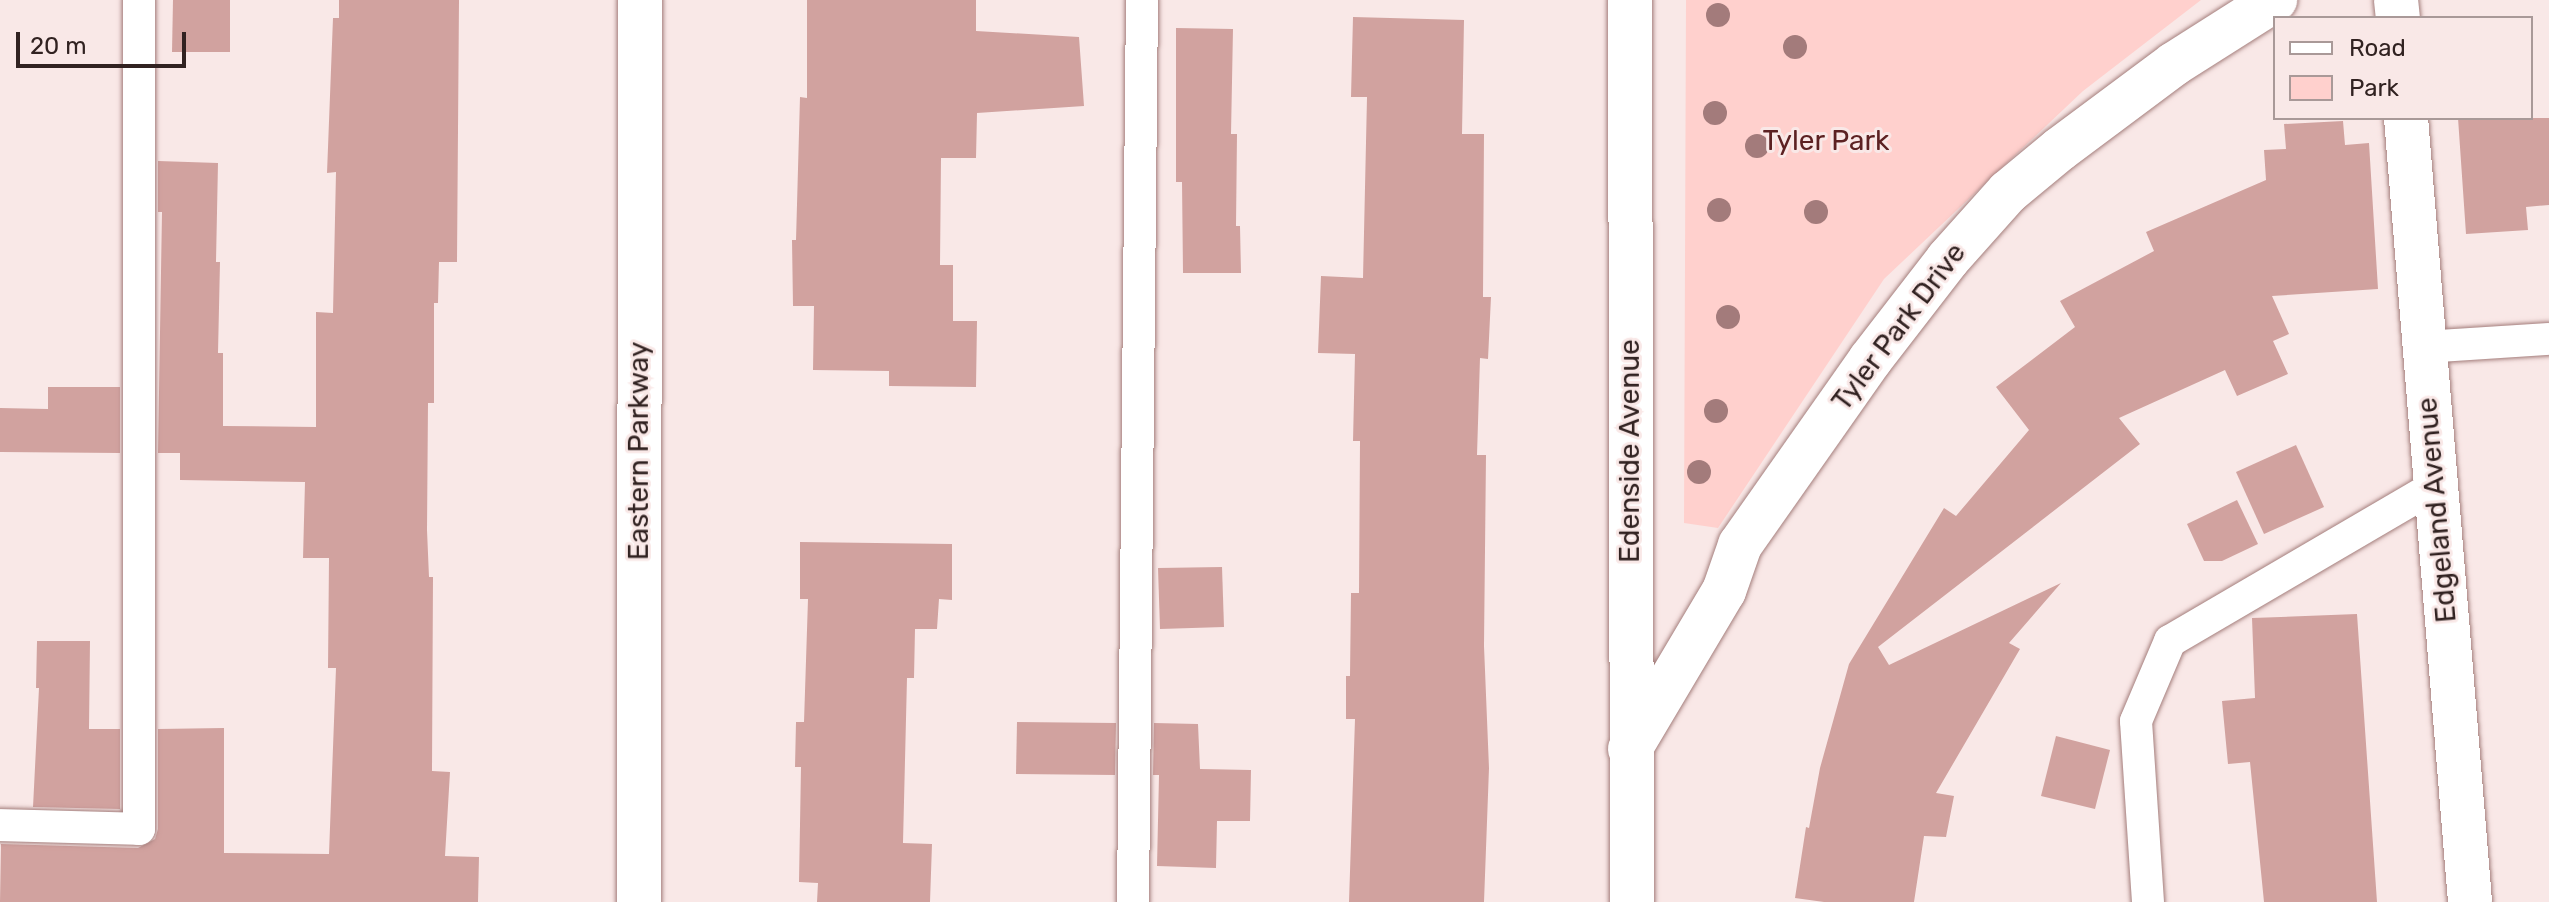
<!DOCTYPE html>
<style>
body{margin:0}
#map{position:relative;width:2549px;height:902px;overflow:hidden;background:#f9e8e7;font-family:Rubik,sans-serif}
div>[style]{position:absolute}
.green>*{inset:0;background:#ffd0cd}
.building>*{inset:0;background:#d1a29f}
.roads{filter:drop-shadow(0 0 2px #a47e7c) drop-shadow(0 0 2px #a47e7c)}
.lane>*{height:32px;margin:-16px;padding:0 16px;transform-origin:16px;border-radius:16px;background:#fff}
.street>*{height:44px;margin:-22px;padding:0 22px;transform-origin:22px;border-radius:22px;background:#fff}
.primary>*{height:44px;margin:-22px;padding:0 22px;transform-origin:22px;border-radius:22px;background:#fff}
.trees>*{width:24px;height:24px;margin:-12px;border-radius:50%;background:#a37b7b}
span{translate:-50% -50%;white-space:nowrap;text-align:center;line-height:1.15;-webkit-text-stroke:6px #f9e8e7;paint-order:stroke}
.park-label{font-size:28px;color:#5c2122}
.street-label{font-size:28px;color:#312221}
.legend{position:absolute;left:2273px;top:16px;width:260px;height:104px;box-sizing:border-box;background:#f9e8e7;border:2px solid #a99998;margin:0;padding:10px 14px;list-style:none;font-size:24px;color:#312221}
.legend li{display:flex;align-items:center;gap:16px;height:40px}
.legend b{width:40px;border:2px solid #a99998}
.scale{position:absolute;left:16px;top:32px;width:170px;height:36px;box-sizing:border-box;border:4px solid #312221;border-top:0;padding-left:10px;font-size:24px;line-height:28px;white-space:nowrap;color:#312221;-webkit-text-stroke:6px #f9e8e7;paint-order:stroke}
</style>
<div id="map">
<div class="green">
<div style="clip-path:polygon(1686px 0,2201px 0,2083px 91px,1884px 279px,1718px 528px,1684px 523px)"></div>
</div>
<div class="building">
<div style="clip-path:polygon(173px 0,230px 0,230px 52px,172px 52px)"></div>
<div style="clip-path:polygon(339px 0,459px 0,457px 262px,439px 262px,438px 303px,434px 303px,434px 403px,428px 403px,427px 530px,429px 577px,433px 577px,432px 771px,450px 772px,445px 856px,479px 857px,478px 902px,0 902px,1px 844px,138px 848px,155px 839px,158px 829px,158px 729px,224px 728px,224px 853px,329px 854px,336px 668px,328px 668px,329px 558px,303px 558px,305px 482px,180px 480px,180px 453px,158px 453px,162px 212px,158px 212px,158px 161px,218px 163px,216px 262px,220px 262px,218px 353px,223px 353px,223px 426px,316px 427px,316px 312px,333px 313px,336px 172px,327px 173px,333px 18px,339px 18px)"></div>
<div style="clip-path:polygon(807px 0,976px 0,976px 31px,1079px 37px,1084px 106px,977px 113px,976px 158px,941px 158px,940px 265px,953px 265px,953px 321px,977px 321px,976px 387px,889px 386px,889px 371px,813px 370px,814px 306px,793px 306px,792px 240px,796px 240px,800px 97px,807px 98px)"></div>
<div style="clip-path:polygon(1353px 17px,1464px 20px,1462px 134px,1484px 134px,1483px 297px,1491px 297px,1488px 359px,1480px 358px,1477px 455px,1486px 455px,1484px 646px,1489px 768px,1484px 902px,1349px 902px,1355px 719px,1346px 719px,1346px 676px,1350px 676px,1351px 593px,1359px 593px,1360px 441px,1353px 441px,1355px 354px,1318px 353px,1321px 276px,1363px 278px,1367px 97px,1351px 97px)"></div>
<div style="clip-path:polygon(1176px 28px,1233px 29px,1231px 134px,1237px 134px,1236px 226px,1240px 226px,1241px 273px,1183px 273px,1182px 182px,1176px 182px)"></div>
<div style="clip-path:polygon(2458px 118px,2549px 118px,2549px 205px,2526px 207px,2528px 230px,2466px 234px)"></div>
<div style="clip-path:polygon(2343px 121px,2345px 145px,2369px 143px,2378px 289px,2272px 296px,2289px 334px,2273px 341px,2288px 374px,2237px 396px,2225px 370px,2119px 418px,2140px 444px,1878px 647px,1889px 665px,2061px 583px,2009px 643px,2020px 649px,1936px 793px,1954px 796px,1946px 837px,1924px 836px,1914px 902px,1824px 902px,1795px 898px,1806px 827px,1809px 828px,1820px 768px,1849px 664px,1944px 508px,1956px 516px,2029px 430px,1996px 387px,2075px 327px,2060px 301px,2154px 251px,2146px 232px,2266px 180px,2264px 150px,2286px 149px,2284px 124px)"></div>
<div style="clip-path:polygon(48px 387px,120px 387px,120px 453px,0 452px,0 408px,48px 409px)"></div>
<div style="clip-path:polygon(2296px 445px,2324px 507px,2264px 534px,2236px 472px)"></div>
<div style="clip-path:polygon(2237px 500px,2258px 544px,2222px 561px,2204px 561px,2187px 524px)"></div>
<div style="clip-path:polygon(800px 542px,952px 544px,952px 600px,939px 599px,937px 629px,915px 629px,914px 678px,907px 678px,903px 843px,932px 844px,930px 902px,817px 902px,818px 883px,799px 882px,801px 767px,795px 767px,796px 722px,804px 722px,808px 599px,800px 599px)"></div>
<div style="clip-path:polygon(1222px 567px,1224px 627px,1160px 629px,1158px 568px)"></div>
<div style="clip-path:polygon(2357px 614px,2377px 902px,2264px 902px,2250px 762px,2228px 764px,2222px 701px,2255px 698px,2252px 618px)"></div>
<div style="clip-path:polygon(37px 641px,90px 641px,89px 729px,120px 729px,120px 809px,33px 807px,39px 688px,36px 688px)"></div>
<div style="clip-path:polygon(1017px 722px,1116px 723px,1115px 775px,1016px 774px)"></div>
<div style="clip-path:polygon(1154px 723px,1198px 724px,1200px 769px,1251px 770px,1250px 821px,1217px 821px,1216px 868px,1157px 866px,1159px 775px,1153px 775px)"></div>
<div style="clip-path:polygon(2056px 736px,2110px 750px,2095px 809px,2041px 796px)"></div>
</div>
<div class="roads">
<div class="lane">
<div style="left:2424px;top:347px;width:125px;rotate:-3.7deg"></div>
<div style="left:0;top:825px;width:139px;rotate:1.6deg"></div>
<div style="left:139px;top:829px;width:829px;rotate:-90deg"></div>
<div style="left:1133px;top:902px;width:902px;rotate:-89.43deg"></div>
<div style="left:2148px;top:902px;width:181px;rotate:-93.8deg"></div>
<div style="left:2136px;top:721px;width:87px;rotate:-67deg"></div>
<div style="left:2170px;top:641px;width:307px;rotate:-30.3deg"></div>
</div>
<div class="street">
<div style="left:1630px;top:0;width:902px;rotate:89.87deg"></div>
<div style="left:2396px;top:0;width:18px;rotate:84deg"></div>
<div style="left:2406px;top:118px;width:787px;rotate:85.33deg"></div>
<div style="left:1630px;top:749px;width:184px;rotate:-59.3deg"></div>
<div style="left:1724px;top:591px;width:49px;rotate:-70.8deg"></div>
<div style="left:1740px;top:545px;width:226px;rotate:-54.9deg"></div>
<div style="left:1870px;top:360px;width:128px;rotate:-52.3deg"></div>
<div style="left:1948px;top:259px;width:90px;rotate:-48.2deg"></div>
<div style="left:2008px;top:192px;width:67px;rotate:-39.6deg"></div>
<div style="left:2060px;top:149px;width:142px;rotate:-36.7deg"></div>
<div style="left:2174px;top:64px;width:120px;rotate:-32.4deg"></div>
</div>
<div class="primary">
<div style="left:639px;top:902px;width:902px;rotate:-89.94deg"></div>
</div>
</div>
<div class="trees">
<div style="left:1718px;top:15px"></div>
<div style="left:1795px;top:47px"></div>
<div style="left:1715px;top:113px"></div>
<div style="left:1757px;top:146px"></div>
<div style="left:1719px;top:210px"></div>
<div style="left:1816px;top:212px"></div>
<div style="left:1728px;top:317px"></div>
<div style="left:1716px;top:411px"></div>
<div style="left:1699px;top:472px"></div>
</div>
<div class="park-label">
<span style="left:1826px;top:141px">Tyler Park</span>
</div>
<div class="street-label">
<span style="left:1899px;top:327px;rotate:-53deg">Tyler Park Drive</span>
<span style="left:639px;top:451px;rotate:-90deg">Eastern Parkway</span>
<span style="left:1630px;top:451px;rotate:-90deg">Edenside Avenue</span>
<span style="left:2437px;top:510px;rotate:-95deg">Edgeland Avenue</span>
</div>
<ul class="legend">
<li><b style="height:10px;background:#fff"></b>Road</li>
<li><b style="height:22px;background:#ffd0cd"></b>Park</li>
</ul>
<div class="scale">20 m</div>
</div>
